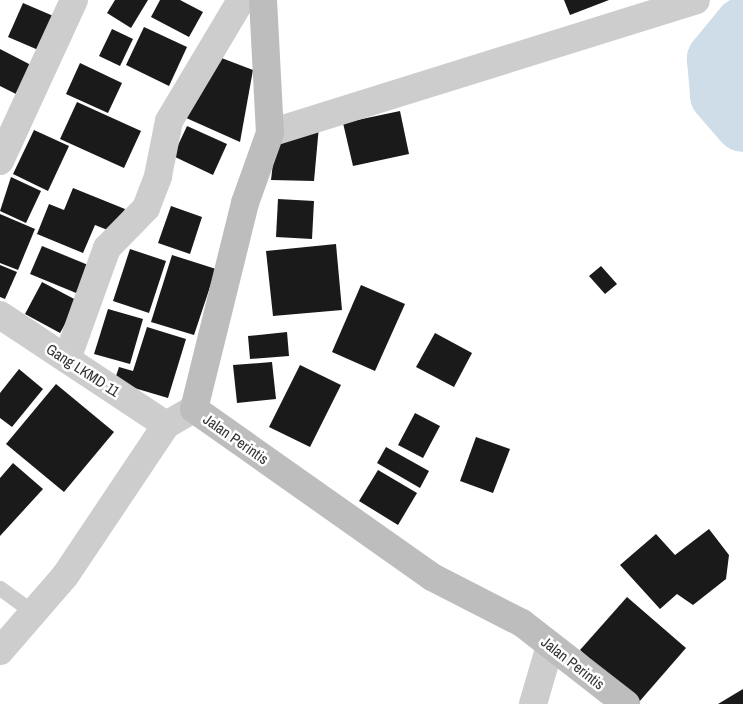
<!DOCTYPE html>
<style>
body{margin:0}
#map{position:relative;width:743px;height:704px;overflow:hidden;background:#fff;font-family:"Archivo Narrow",sans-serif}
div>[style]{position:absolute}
.river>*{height:58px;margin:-29px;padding:0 29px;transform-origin:29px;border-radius:29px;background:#cfdde8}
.building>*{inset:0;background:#1a1a1a}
.lane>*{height:15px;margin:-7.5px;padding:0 7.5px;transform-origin:7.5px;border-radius:7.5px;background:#cdcdcd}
.street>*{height:28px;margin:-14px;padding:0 14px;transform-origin:14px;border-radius:14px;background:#cdcdcd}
.secondary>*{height:28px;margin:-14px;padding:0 14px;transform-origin:14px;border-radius:14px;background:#bdbdbd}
span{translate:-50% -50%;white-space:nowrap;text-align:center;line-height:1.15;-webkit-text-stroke:5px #fff;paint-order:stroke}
.street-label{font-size:15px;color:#333}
</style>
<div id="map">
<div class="river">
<div style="left:743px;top:26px;width:43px;rotate:129.3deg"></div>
<div style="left:716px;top:59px;width:36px;rotate:85deg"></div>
<div style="left:719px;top:95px;width:37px;rotate:49deg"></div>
</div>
<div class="building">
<div style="clip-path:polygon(115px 0,148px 0,131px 28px,107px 13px)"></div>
<div style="clip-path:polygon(160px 0,180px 0,203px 12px,189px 37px,151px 17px)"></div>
<div style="clip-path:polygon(564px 0,609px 0,570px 15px)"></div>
<div style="clip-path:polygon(23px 3px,58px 18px,43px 52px,8px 37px)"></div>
<div style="clip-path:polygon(144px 27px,187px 47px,169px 86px,126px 65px)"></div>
<div style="clip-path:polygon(112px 29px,133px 39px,120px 66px,99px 56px)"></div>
<div style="clip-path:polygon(0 49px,31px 65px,16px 94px,0 86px)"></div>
<div style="clip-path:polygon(211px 54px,253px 70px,240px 142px,184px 117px)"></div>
<div style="clip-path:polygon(80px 63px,122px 83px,108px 113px,66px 94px)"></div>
<div style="clip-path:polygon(77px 102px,141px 131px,124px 168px,60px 139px)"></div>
<div style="clip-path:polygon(400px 111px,409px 154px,353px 166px,343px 123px)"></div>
<div style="clip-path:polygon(187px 126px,227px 144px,213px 175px,173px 156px)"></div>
<div style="clip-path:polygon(319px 126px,314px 181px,271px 180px,276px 138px)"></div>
<div style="clip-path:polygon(34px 130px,69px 146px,48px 191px,13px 174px)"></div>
<div style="clip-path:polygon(11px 177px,41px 191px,26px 223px,0 211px)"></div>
<div style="clip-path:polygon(73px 188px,125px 209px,115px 233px,95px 225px,83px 253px,37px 234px,49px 204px,64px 210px)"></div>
<div style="clip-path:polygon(278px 199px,314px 201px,312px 239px,276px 237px)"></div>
<div style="clip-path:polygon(171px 206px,202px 217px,190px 254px,158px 243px)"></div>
<div style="clip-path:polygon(0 214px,35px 229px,18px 270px,0 263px)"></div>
<div style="clip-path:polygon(336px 244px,342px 310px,273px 316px,266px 251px)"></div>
<div style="clip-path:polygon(42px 246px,93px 267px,81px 295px,30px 274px)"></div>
<div style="clip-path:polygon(130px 249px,166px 261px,149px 313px,113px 301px)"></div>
<div style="clip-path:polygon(172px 255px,216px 269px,194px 335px,151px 322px)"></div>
<div style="clip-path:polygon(0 265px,17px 272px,5px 299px,0 297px)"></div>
<div style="clip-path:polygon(601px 266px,617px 284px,605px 294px,589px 276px)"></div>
<div style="clip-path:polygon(42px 282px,78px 301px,60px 333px,25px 314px)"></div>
<div style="clip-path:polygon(361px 285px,405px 304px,375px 371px,332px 352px)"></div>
<div style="clip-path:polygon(108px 309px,143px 319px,130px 364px,94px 354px)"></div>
<div style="clip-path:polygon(147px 327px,186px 339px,168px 398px,114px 382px,119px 367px,133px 371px)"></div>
<div style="clip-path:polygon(287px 332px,289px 356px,250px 359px,248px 336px)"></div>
<div style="clip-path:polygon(435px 333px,472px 353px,454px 387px,416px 367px)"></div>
<div style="clip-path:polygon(272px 362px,276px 399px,237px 403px,233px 365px)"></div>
<div style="clip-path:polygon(300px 365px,341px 385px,310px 447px,269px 427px)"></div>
<div style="clip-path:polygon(19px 369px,43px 389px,12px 427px,0 418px,0 393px)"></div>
<div style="clip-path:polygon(56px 384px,114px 432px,64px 492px,6px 444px)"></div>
<div style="clip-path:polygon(415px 413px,440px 426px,423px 458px,398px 445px)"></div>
<div style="clip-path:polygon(476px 437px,510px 449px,493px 493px,460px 481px)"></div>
<div style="clip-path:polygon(386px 447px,429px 471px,420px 488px,377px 463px)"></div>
<div style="clip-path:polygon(13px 463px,43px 489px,0 536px,0 478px)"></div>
<div style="clip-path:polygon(378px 470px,417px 493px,398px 525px,359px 501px)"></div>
<div style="clip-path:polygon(709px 529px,729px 555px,726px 579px,693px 605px,677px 594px,660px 609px,620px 565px,656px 534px,675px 555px)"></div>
<div style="clip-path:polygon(627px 597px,686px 648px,639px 702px,580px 650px)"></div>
<div style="clip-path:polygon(743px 689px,743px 704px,718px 704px)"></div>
</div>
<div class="lane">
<div style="left:0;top:588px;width:42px;rotate:36.3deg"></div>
</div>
<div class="street">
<div style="left:270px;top:133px;width:446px;rotate:-17.3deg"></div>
<div style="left:0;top:161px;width:177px;rotate:-65.3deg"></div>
<div style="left:0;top:315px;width:199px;rotate:33.5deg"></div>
<div style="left:67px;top:359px;width:118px;rotate:-70.2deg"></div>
<div style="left:107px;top:248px;width:56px;rotate:-45.7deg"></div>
<div style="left:146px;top:208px;width:34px;rotate:-69deg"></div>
<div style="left:158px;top:176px;width:56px;rotate:-78.7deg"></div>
<div style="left:169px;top:121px;width:141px;rotate:-59.2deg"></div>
<div style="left:0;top:651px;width:99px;rotate:-49.1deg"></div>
<div style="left:65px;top:576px;width:182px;rotate:-56.2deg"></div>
<div style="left:166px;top:425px;width:32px;rotate:-30deg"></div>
<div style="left:533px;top:704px;width:60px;rotate:-73.7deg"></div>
</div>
<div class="secondary">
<div style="left:263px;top:0;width:133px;rotate:87deg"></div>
<div style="left:270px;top:133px;width:74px;rotate:109.7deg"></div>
<div style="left:245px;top:203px;width:212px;rotate:103.9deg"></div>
<div style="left:194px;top:409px;width:291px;rotate:35.2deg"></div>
<div style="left:432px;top:577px;width:101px;rotate:27.1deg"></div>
<div style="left:522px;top:623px;width:132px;rotate:37.9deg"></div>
</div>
<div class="street-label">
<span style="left:83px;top:370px;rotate:33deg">Gang LKMD 11</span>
<span style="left:236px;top:439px;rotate:35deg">Jalan Perintis</span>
<span style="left:573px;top:663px;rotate:38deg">Jalan Perintis</span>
</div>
</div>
